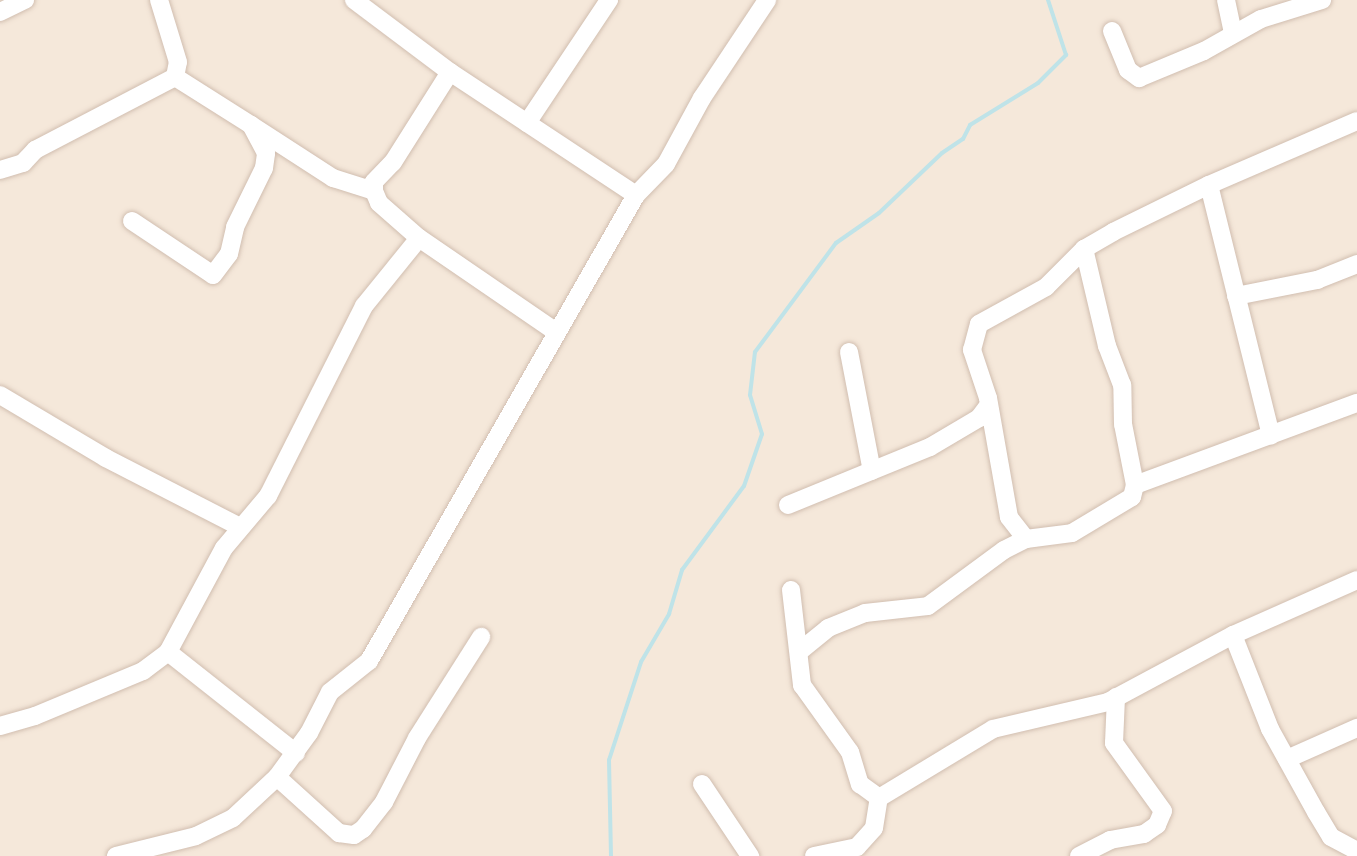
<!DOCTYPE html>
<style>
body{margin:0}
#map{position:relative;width:1357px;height:856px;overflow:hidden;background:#fdf6ec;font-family:Ubuntu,sans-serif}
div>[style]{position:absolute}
.residential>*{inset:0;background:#f5e8da}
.stream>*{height:4px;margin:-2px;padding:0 2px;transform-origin:2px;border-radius:2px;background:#bfe3e8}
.roads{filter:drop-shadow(0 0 2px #d1beb0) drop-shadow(0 0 2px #d1beb0)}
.minor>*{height:18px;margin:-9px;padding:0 9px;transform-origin:9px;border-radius:9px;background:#fff}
span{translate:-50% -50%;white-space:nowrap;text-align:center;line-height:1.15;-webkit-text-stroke:6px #fffaf3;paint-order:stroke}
</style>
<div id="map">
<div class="residential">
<div style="clip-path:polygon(0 0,1357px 0,1357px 856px,0 856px)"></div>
</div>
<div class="stream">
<div style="left:611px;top:856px;width:96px;rotate:-91.2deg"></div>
<div style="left:609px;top:760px;width:103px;rotate:-71.9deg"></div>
<div style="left:641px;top:662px;width:56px;rotate:-59.7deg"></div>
<div style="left:669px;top:614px;width:46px;rotate:-73.5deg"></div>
<div style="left:682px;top:570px;width:104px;rotate:-53.6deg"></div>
<div style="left:744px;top:486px;width:55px;rotate:-70.9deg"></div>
<div style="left:762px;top:434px;width:41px;rotate:-107.1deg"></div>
<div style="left:750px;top:395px;width:43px;rotate:-83.4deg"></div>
<div style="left:755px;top:352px;width:136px;rotate:-53.4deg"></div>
<div style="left:836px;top:243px;width:52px;rotate:-34.9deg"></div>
<div style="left:879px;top:213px;width:87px;rotate:-43.6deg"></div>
<div style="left:942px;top:153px;width:25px;rotate:-34deg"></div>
<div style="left:963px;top:139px;width:16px;rotate:-63deg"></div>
<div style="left:970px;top:125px;width:80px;rotate:-31.7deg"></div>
<div style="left:1038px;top:83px;width:40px;rotate:-45deg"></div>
<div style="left:1066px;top:55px;width:58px;rotate:-108.1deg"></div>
</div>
<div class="roads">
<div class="minor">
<div style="left:354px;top:0;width:120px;rotate:36.9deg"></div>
<div style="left:450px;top:72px;width:223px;rotate:33.5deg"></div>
<div style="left:1226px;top:0;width:34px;rotate:78deg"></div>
<div style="left:0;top:12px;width:28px;rotate:-26deg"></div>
<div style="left:1112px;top:31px;width:42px;rotate:67.7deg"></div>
<div style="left:1128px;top:70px;width:14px;rotate:36deg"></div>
<div style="left:1139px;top:78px;width:70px;rotate:-22.6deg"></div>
<div style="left:1204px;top:51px;width:65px;rotate:-29.3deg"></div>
<div style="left:1261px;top:19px;width:64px;rotate:-17.3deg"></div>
<div style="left:450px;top:72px;width:107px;rotate:122.3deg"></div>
<div style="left:393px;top:162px;width:28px;rotate:134deg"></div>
<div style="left:374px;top:182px;width:9px;rotate:90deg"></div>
<div style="left:374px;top:191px;width:13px;rotate:67deg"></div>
<div style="left:379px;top:203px;width:53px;rotate:41.2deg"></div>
<div style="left:419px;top:238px;width:165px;rotate:34.4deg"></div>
<div style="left:527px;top:123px;width:148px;rotate:-56.3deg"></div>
<div style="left:251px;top:125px;width:98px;rotate:32.9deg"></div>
<div style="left:333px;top:178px;width:43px;rotate:17.6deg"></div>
<div style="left:0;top:170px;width:24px;rotate:-17deg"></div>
<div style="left:23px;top:163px;width:18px;rotate:-47deg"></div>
<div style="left:35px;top:150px;width:158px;rotate:-27.5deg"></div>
<div style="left:175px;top:77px;width:15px;rotate:-79deg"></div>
<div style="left:178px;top:62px;width:65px;rotate:-107deg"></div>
<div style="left:1209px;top:185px;width:258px;rotate:76.1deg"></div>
<div style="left:132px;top:221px;width:97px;rotate:33.7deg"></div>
<div style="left:213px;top:275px;width:26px;rotate:-53deg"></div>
<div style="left:229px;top:254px;width:28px;rotate:-77deg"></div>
<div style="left:235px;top:227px;width:66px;rotate:-63.8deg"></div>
<div style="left:264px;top:168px;width:15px;rotate:-82deg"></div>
<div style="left:266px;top:153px;width:32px;rotate:-118deg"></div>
<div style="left:251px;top:125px;width:90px;rotate:-147.7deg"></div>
<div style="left:1236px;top:296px;width:83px;rotate:-11.2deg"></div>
<div style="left:1317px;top:280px;width:43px;rotate:-21.8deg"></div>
<div style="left:849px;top:352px;width:121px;rotate:79.1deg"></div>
<div style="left:0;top:395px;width:123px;rotate:30.7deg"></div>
<div style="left:106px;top:458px;width:151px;rotate:27.2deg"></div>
<div style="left:1135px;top:485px;width:237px;rotate:-20.3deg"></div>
<div style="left:788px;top:505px;width:153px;rotate:-22.2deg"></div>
<div style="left:930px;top:447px;width:57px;rotate:-30.6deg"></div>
<div style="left:979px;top:418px;width:15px;rotate:-53deg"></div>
<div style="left:1026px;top:539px;width:28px;rotate:-128deg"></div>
<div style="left:1009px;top:517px;width:121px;rotate:-100deg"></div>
<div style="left:988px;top:398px;width:51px;rotate:-108.4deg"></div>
<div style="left:972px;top:350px;width:27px;rotate:-75deg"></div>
<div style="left:979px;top:324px;width:77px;rotate:-28.9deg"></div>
<div style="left:1046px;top:287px;width:54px;rotate:-45deg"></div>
<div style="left:1084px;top:249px;width:34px;rotate:-30deg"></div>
<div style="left:1113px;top:232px;width:107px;rotate:-26.1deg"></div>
<div style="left:1209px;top:185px;width:161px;rotate:-23.4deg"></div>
<div style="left:791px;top:590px;width:96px;rotate:83.4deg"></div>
<div style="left:802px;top:685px;width:82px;rotate:54.4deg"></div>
<div style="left:850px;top:752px;width:34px;rotate:73deg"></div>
<div style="left:860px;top:784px;width:24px;rotate:36deg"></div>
<div style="left:879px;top:798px;width:133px;rotate:-31.2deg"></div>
<div style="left:993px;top:729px;width:118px;rotate:-13.2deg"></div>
<div style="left:1108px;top:702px;width:142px;rotate:-28.2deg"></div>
<div style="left:1233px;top:635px;width:101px;rotate:68.5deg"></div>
<div style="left:1270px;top:729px;width:95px;rotate:61deg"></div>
<div style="left:1316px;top:812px;width:29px;rotate:59deg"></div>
<div style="left:1331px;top:837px;width:30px;rotate:28deg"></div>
<div style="left:1233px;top:635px;width:136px;rotate:-23.9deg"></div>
<div style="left:800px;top:651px;width:36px;rotate:-39deg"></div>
<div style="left:828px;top:628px;width:40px;rotate:-22deg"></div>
<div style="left:865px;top:613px;width:63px;rotate:-6.3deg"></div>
<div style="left:928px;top:606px;width:94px;rotate:-36.4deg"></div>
<div style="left:1004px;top:550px;width:25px;rotate:-27deg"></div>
<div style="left:1026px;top:539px;width:46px;rotate:-7.4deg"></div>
<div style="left:1072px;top:533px;width:70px;rotate:-31deg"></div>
<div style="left:1132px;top:497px;width:12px;rotate:-76deg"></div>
<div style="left:1135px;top:485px;width:62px;rotate:-101.1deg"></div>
<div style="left:1123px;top:424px;width:39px;rotate:-91deg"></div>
<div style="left:1122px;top:385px;width:42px;rotate:-111deg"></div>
<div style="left:1107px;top:346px;width:100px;rotate:-103.3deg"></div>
<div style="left:168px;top:652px;width:163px;rotate:38.3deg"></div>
<div style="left:0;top:726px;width:36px;rotate:-16deg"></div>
<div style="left:35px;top:716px;width:117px;rotate:-22.6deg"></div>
<div style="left:143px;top:671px;width:31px;rotate:-37deg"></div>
<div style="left:168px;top:652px;width:118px;rotate:-61.7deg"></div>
<div style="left:224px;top:548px;width:68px;rotate:-49.8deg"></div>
<div style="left:268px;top:496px;width:213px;rotate:-63.2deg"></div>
<div style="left:364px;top:306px;width:87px;rotate:-51deg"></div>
<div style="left:1287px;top:759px;width:77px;rotate:-23.9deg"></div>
<div style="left:277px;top:777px;width:84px;rotate:42.1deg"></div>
<div style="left:339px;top:833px;width:15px;rotate:8deg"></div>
<div style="left:354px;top:835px;width:11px;rotate:-34deg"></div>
<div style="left:363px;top:829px;width:34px;rotate:-52deg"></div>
<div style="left:384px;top:802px;width:72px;rotate:-62.7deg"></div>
<div style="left:417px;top:738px;width:120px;rotate:-57.6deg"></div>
<div style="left:702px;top:784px;width:87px;rotate:56.3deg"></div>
<div style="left:116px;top:856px;width:82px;rotate:-14deg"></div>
<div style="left:196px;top:836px;width:41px;rotate:-25.9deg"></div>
<div style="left:233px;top:818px;width:60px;rotate:-43deg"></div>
<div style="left:277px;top:777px;width:54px;rotate:-54deg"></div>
<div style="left:309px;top:733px;width:46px;rotate:-62.9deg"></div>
<div style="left:330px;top:692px;width:50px;rotate:-38.5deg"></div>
<div style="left:369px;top:661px;width:537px;rotate:-60.19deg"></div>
<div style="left:636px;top:195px;width:43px;rotate:-45.9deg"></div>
<div style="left:666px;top:164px;width:75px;rotate:-61.4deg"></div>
<div style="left:702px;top:98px;width:118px;rotate:-56.4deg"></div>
<div style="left:814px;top:856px;width:44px;rotate:-11.8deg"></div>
<div style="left:857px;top:847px;width:25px;rotate:-48deg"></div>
<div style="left:874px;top:828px;width:30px;rotate:-81deg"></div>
<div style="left:1079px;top:856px;width:35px;rotate:-27deg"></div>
<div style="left:1110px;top:840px;width:35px;rotate:-10deg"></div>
<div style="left:1144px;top:834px;width:16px;rotate:-35deg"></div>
<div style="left:1157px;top:825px;width:15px;rotate:-67deg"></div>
<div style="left:1163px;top:811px;width:84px;rotate:-125.8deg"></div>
<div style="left:1114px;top:743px;width:46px;rotate:-87.5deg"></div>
</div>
</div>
</div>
